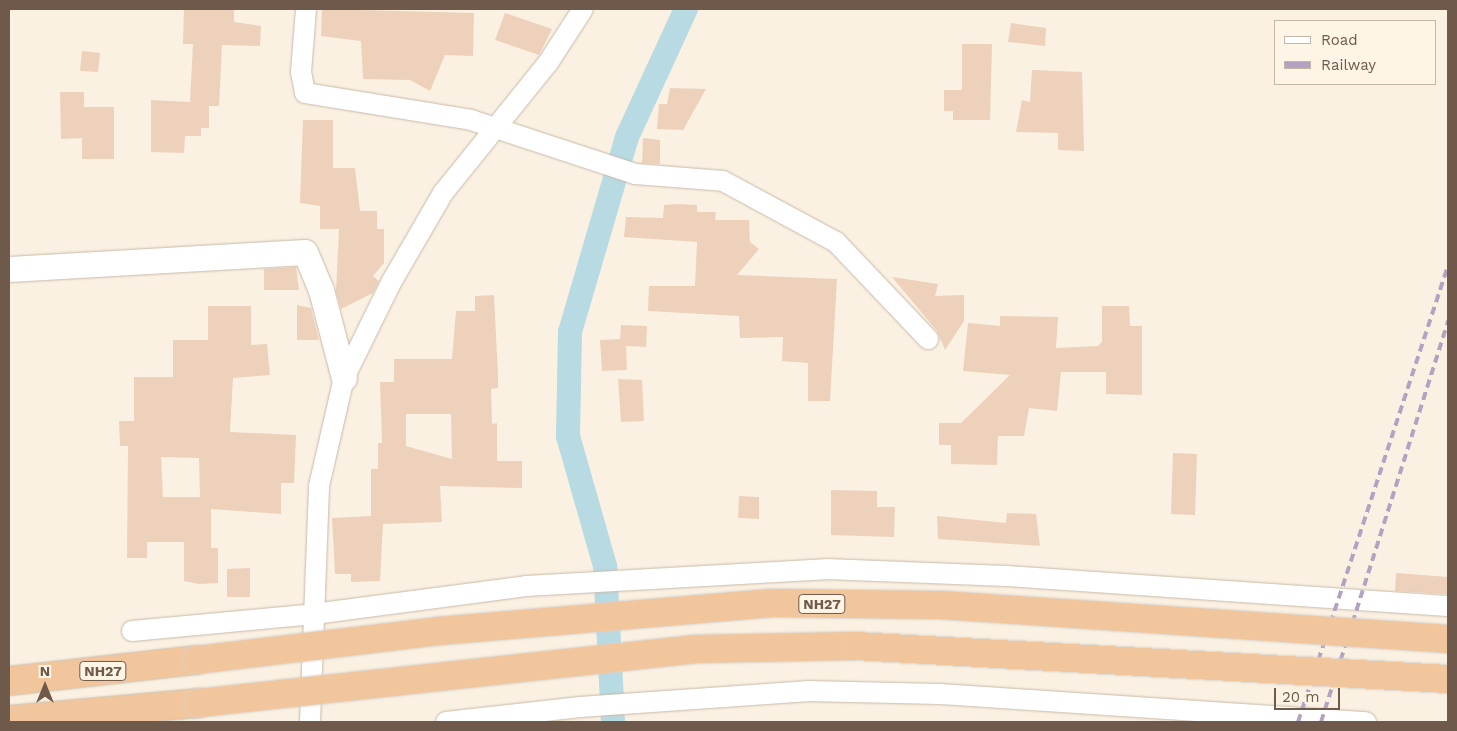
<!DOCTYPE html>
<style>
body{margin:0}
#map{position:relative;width:1457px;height:731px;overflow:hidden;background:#faf1e2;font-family:"Work Sans",sans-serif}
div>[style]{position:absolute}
.canal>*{height:24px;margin:-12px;padding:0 12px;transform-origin:12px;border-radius:12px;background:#b8dae2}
.building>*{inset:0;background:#edd1bb}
.roads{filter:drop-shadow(0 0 1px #c9b9a9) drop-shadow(0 0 1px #c9b9a9)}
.minor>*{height:20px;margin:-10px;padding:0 10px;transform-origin:10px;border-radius:10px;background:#fff}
.tertiary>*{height:25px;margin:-12.5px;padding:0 12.5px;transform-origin:12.5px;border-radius:12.5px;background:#fff}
.trunk>*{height:28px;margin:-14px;padding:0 14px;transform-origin:14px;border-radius:14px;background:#f2c69d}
.rail>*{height:4px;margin-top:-2px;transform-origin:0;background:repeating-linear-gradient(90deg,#b4a2c2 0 8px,transparent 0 13px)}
.bridges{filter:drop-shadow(0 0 1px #d7d1cc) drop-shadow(0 0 1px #d7d1cc)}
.trunk-bridge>*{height:28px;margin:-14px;padding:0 14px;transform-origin:14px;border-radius:14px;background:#f2c69d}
span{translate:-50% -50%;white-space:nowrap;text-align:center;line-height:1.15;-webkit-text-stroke:5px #fef5e7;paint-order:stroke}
.shield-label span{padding:1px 4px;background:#fef5e7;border:1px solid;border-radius:4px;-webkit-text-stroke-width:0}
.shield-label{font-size:14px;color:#6f594a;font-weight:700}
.frame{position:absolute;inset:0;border:10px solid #6f594a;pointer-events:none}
.legend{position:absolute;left:1274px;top:20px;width:162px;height:65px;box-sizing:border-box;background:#fef5e7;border:1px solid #c5b7a8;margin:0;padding:6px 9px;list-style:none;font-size:15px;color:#6f594a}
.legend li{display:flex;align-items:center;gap:10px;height:25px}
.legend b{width:25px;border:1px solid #c5b7a8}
.north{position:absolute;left:20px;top:661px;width:50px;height:50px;-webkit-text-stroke:4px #fef5e7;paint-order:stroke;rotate:0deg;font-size:14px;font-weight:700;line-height:20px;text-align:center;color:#6f594a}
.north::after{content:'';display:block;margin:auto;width:18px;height:22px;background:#6f594a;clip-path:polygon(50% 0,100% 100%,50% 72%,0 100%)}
.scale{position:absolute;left:1274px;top:688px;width:66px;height:22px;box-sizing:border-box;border:2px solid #6f594a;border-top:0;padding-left:6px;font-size:15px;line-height:18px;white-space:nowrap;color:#6f594a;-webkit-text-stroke:4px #fef5e7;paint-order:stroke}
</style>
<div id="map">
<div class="canal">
<div style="left:613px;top:722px;width:156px;rotate:-92.9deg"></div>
<div style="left:605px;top:566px;width:135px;rotate:-105.9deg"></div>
<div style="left:568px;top:436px;width:104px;rotate:-88.9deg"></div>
<div style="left:570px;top:332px;width:203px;rotate:-73.7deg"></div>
<div style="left:627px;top:137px;width:141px;rotate:-65.3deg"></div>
</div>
<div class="building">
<div style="clip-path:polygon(184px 9px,234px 9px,234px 22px,261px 26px,260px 46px,222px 45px,219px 106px,209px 106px,209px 128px,201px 128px,201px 136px,185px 136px,184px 153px,151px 152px,151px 100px,190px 102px,193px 44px,183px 44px)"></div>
<div style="clip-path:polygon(322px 9px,474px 13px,473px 56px,445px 55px,430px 91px,410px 80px,363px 79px,361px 41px,321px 36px)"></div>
<div style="clip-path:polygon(505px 13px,552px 29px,539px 55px,495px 40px)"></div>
<div style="clip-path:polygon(1011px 23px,1046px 28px,1045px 46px,1008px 42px)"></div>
<div style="clip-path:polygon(962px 44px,992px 44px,990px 120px,953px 120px,953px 111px,944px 111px,944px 90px,962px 90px)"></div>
<div style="clip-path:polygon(82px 51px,100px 53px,98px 72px,80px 71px)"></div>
<div style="clip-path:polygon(1032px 70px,1082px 72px,1084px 151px,1058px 150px,1058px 133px,1016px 132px,1022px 100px,1030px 102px)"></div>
<div style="clip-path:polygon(670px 88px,706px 89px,683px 130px,657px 129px,659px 104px,667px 104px)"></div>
<div style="clip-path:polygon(60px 92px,84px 92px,84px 107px,114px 107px,114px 159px,82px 159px,82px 138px,61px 139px)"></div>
<div style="clip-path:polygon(303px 120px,333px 120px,333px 168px,355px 168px,360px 211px,377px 211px,377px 229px,384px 229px,384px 263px,373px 276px,379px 281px,373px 293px,341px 309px,336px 291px,339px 229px,320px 229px,320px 206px,300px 203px)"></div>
<div style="clip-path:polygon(643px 138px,660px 140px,660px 164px,642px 163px)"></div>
<div style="clip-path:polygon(677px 204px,697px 205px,697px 212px,716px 212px,715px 220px,749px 220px,750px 242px,759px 249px,737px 275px,837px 279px,830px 401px,808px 401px,808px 363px,782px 361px,783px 337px,740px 338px,739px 316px,648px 311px,649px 286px,695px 286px,697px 242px,624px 237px,626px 217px,663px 218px,664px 205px)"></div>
<div style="clip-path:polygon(296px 267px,299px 290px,264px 290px,264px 269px)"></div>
<div style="clip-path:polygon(892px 277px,938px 284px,935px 296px,964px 295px,964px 321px,945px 350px,937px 331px)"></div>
<div style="clip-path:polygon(evenodd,494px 295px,498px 376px,498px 388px,491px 389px,492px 424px,497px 423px,497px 461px,522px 461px,522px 488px,440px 486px,442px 522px,383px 524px,380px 581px,351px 582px,351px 574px,335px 574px,332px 518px,371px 516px,371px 469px,378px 469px,378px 443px,382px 443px,380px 382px,394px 382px,394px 359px,452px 359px,456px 311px,475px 311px,475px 296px,494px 295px,406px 414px,451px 414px,452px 459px,406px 446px,406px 414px)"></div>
<div style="clip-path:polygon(297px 305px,311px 308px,319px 340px,297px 340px)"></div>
<div style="clip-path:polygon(evenodd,208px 306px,251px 306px,251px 345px,267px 344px,270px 375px,233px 378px,230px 432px,296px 435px,294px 483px,281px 483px,281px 514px,211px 509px,211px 548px,218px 548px,218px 583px,199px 584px,184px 581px,184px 542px,147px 542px,147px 558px,127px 558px,128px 446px,120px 446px,119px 421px,134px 421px,134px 377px,173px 377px,173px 340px,208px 340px,208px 306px,161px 457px,199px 458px,200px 497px,163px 497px,161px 457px)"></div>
<div style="clip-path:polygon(1102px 306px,1129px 306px,1130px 326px,1142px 326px,1142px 395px,1106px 394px,1106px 372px,1061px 372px,1057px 411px,1029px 408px,1024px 436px,998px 436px,997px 465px,951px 464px,951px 445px,939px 445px,939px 423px,961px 423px,1010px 375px,963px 371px,968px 323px,1000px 326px,1000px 316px,1058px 317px,1056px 348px,1098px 346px,1102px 342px)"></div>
<div style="clip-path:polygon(621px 325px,647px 326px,646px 347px,626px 346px,627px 370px,602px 371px,600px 340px,620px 339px)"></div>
<div style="clip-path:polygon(618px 379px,642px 380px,644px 421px,621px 422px)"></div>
<div style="clip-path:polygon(1173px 453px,1197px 454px,1195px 515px,1171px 514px)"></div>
<div style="clip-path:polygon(831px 490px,877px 491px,877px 507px,895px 507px,894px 537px,831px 535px)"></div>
<div style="clip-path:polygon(739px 496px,759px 497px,759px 519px,738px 518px)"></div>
<div style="clip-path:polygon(1007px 513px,1036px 514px,1040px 546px,938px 539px,937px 516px,1006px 523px)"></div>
<div style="clip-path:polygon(250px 568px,250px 597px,227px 597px,227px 569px)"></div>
<div style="clip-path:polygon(1396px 573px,1448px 577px,1448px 594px,1395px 591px)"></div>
</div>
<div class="roads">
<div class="minor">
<div style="left:306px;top:9px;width:63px;rotate:94.5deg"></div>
<div style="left:301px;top:72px;width:21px;rotate:79deg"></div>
<div style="left:305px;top:93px;width:168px;rotate:9.2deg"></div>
<div style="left:471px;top:120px;width:173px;rotate:18.2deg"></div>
<div style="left:635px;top:174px;width:88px;rotate:4.5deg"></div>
<div style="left:723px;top:181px;width:128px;rotate:28.4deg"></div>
<div style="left:836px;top:242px;width:134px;rotate:46.5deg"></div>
<div style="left:132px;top:631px;width:183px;rotate:-5.3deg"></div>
<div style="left:314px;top:614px;width:214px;rotate:-7.5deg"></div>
<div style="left:526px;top:586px;width:300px;rotate:-3.2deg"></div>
<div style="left:826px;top:569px;width:180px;rotate:2.2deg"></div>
<div style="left:1006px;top:576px;width:443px;rotate:3.9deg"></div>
<div style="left:310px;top:722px;width:236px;rotate:-87.8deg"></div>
<div style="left:319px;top:486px;width:111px;rotate:-77deg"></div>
<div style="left:344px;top:378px;width:108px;rotate:-63.7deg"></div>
<div style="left:392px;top:281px;width:102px;rotate:-59.9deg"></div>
<div style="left:443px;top:193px;width:167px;rotate:-51.1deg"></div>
<div style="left:548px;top:63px;width:64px;rotate:-57.1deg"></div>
<div style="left:446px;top:722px;width:135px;rotate:-6.4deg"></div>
<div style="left:580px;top:707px;width:227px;rotate:-4deg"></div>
<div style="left:806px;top:691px;width:134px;rotate:1.3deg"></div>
<div style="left:940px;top:694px;width:427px;rotate:3.8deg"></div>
</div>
<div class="tertiary">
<div style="left:9px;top:269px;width:296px;rotate:-3.3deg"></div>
<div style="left:305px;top:252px;width:41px;rotate:67.2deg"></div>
<div style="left:321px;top:290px;width:91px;rotate:75.4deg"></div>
</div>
<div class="trunk">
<div style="left:9px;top:681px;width:189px;rotate:-6.4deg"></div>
<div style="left:9px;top:720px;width:191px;rotate:-5.1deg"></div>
</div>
</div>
<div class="rail">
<div style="left:1298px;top:722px;width:479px;rotate:-71.8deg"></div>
<div style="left:1321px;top:722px;width:421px;rotate:-72.4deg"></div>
</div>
<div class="bridges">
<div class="trunk-bridge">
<div style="left:197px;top:660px;width:244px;rotate:-6.8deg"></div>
<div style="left:439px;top:631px;width:334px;rotate:-4.8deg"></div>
<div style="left:772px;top:603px;width:169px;rotate:0.7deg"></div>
<div style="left:941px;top:605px;width:508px;rotate:3.84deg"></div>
<div style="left:199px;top:703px;width:500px;rotate:-6.2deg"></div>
<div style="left:696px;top:649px;width:159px;rotate:-1.1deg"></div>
<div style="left:855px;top:646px;width:594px;rotate:3.19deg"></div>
</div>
</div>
<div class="shield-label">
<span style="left:822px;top:604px">NH27</span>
<span style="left:103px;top:671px">NH27</span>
</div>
<div class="frame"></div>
<ul class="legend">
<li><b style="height:6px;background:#fff"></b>Road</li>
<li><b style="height:6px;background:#b4a2c2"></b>Railway</li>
</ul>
<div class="north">N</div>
<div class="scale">20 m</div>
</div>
